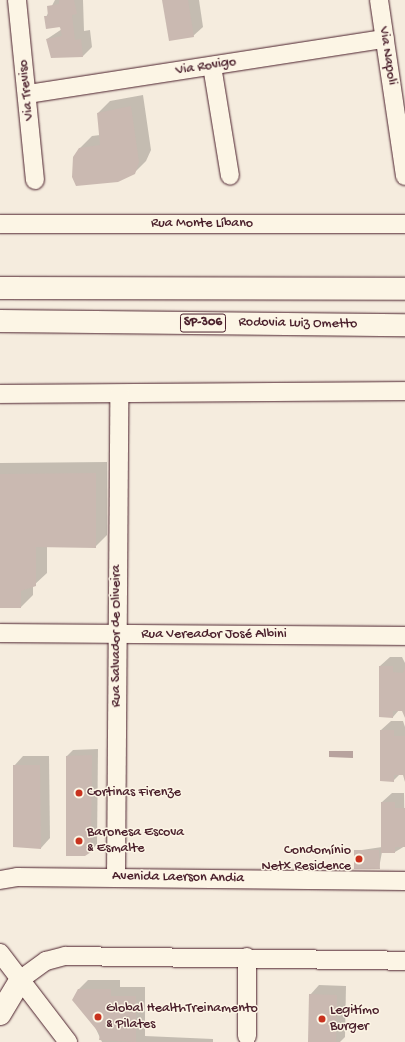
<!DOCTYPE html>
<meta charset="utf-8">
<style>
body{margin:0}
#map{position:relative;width:405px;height:1042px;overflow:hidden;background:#f5ecde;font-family:"Gochi Hand",sans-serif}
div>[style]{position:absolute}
.water>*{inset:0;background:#b8a39e}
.shadow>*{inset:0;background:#0003}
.building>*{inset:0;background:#cab9b1}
.roads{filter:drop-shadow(0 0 1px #4a1f2b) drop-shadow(0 0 1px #4a1f2b)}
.minor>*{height:18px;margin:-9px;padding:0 9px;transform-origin:9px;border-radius:9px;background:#fcf5e5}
.primary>*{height:22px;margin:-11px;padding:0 11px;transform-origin:11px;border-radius:11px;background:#fcf5e5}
.dots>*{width:11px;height:11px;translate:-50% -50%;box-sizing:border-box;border:2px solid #fcf5e5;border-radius:50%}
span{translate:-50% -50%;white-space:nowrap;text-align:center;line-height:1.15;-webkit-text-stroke:3px #fcf5e5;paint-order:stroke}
.shield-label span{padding:1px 3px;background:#fcf5e5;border:1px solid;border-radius:3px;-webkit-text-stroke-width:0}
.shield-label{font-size:13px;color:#4a1f2b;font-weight:700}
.street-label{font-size:14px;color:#4a1f2b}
.poi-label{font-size:14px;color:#4a1f2b}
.left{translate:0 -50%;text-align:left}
.right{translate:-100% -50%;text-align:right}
</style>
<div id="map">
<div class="water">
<div style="clip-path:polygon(329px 751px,353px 751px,353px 758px,329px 757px)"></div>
</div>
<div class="shadow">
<div style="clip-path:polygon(55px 0,83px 0,84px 31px,90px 30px,92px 47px,83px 56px,47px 39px,62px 29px,46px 17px)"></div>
<div style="clip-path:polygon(163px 0,199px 0,203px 27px,193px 36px)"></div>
<div style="clip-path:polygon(143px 95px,151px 150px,146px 161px,134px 173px,80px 148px,92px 136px,100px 135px,98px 113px,110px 101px)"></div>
<div style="clip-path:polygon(107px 462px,107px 535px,95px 547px,47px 546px,47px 573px,33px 586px,33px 595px,21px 607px,0 607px,0 463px)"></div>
<div style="clip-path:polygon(390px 657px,402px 657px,405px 663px,405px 717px,404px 710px,399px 710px,393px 717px,380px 666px)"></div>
<div style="clip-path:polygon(391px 721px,403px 721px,405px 727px,405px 781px,404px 774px,400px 774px,393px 781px,381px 730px)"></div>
<div style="clip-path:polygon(98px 749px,97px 844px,91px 851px,67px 756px,73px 750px)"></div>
<div style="clip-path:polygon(23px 756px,49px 756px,50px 838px,41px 848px,14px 766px)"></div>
<div style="clip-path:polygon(392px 793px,404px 793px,405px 846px,395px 852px,382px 852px,379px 868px,355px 851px,382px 847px,382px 802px)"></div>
<div style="clip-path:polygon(88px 980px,120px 980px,120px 987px,145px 987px,145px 1036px,213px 1039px,213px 1042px,102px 1042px,78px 990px)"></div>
<div style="clip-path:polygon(319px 985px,346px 986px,345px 1037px,340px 1042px,309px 1042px,310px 995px)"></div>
</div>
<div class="building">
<div style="clip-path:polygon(59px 0,74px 0,77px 14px,72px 15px,75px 40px,81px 39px,83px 57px,51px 58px,46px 39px,62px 36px,60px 27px,46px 29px,44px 16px,48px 16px,47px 6px,59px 4px)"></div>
<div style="clip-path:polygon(162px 0,188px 0,194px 37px,169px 41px)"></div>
<div style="clip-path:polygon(131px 106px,139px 162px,135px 174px,118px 182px,76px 186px,72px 177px,73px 157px,79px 148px,100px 145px,97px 113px)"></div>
<div style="clip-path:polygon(96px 473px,96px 548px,36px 547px,36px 586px,21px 591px,21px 608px,0 608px,0 474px)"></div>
<div style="clip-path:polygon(379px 666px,393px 666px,393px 672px,403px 673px,405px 666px,405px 718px,402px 711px,393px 711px,393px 718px,379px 717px)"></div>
<div style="clip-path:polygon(380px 730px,394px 730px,394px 736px,405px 736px,405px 782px,403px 775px,394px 775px,394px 782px,380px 781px)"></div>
<div style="clip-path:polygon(92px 755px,91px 852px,85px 856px,66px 856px,66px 756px)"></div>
<div style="clip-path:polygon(13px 765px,40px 765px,41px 849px,13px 847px)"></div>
<div style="clip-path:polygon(381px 802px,395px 802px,395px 808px,405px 808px,405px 847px,395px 847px,395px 853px,381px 853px)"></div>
<div style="clip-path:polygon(354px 850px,379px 850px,380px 869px,354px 869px)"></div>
<div style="clip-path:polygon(78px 989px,111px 989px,111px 996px,136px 996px,136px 1042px,99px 1040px,100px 1034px,72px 1000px)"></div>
<div style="clip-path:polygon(309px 994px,337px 995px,336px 1042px,308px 1042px)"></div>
</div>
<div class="roads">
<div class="minor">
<div style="left:17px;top:0;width:181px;rotate:84.3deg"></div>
<div style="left:379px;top:0;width:178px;rotate:81.6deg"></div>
<div style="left:212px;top:66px;width:111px;rotate:80.7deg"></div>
<div style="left:28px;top:94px;width:361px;rotate:-8.8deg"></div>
<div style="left:0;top:224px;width:405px"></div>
<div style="left:0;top:394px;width:405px;rotate:-0.4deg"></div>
<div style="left:0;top:633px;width:405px;rotate:0.4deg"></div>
<div style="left:116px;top:878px;width:484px;rotate:-89.6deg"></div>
<div style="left:0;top:880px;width:17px;rotate:-10deg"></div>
<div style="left:17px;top:877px;width:388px;rotate:0.6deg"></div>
<div style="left:0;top:953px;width:112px;rotate:52.6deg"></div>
<div style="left:21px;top:979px;width:31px;rotate:-36deg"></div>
<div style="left:46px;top:961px;width:20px;rotate:-15deg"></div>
<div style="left:65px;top:956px;width:340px;rotate:0.8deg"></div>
<div style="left:247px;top:1036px;width:79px;rotate:-90deg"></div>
</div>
<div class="primary">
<div style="left:0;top:288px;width:405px;rotate:0.1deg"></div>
<div style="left:0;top:321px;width:405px;rotate:0.6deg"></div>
<div style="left:0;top:1014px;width:41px;rotate:-59deg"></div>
</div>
</div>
<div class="dots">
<div style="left:79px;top:793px;background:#c8321e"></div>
<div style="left:79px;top:841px;background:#c8321e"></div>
<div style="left:359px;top:859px;background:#c8321e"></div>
<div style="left:98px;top:1017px;background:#c8321e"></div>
<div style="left:322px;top:1019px;background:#c8321e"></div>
</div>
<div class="shield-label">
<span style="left:203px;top:323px">SP-306</span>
</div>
<div class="street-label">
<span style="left:387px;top:56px;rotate:81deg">Via Napoli</span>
<span style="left:206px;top:67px;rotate:-9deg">Via Rovigo</span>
<span style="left:27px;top:90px;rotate:-96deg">Via Treviso</span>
<span style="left:202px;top:224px">Rua Monte Líbano</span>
<span style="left:298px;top:324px;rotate:1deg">Rodovia Luiz Ometto</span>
<span style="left:214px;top:635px">Rua Vereador José Albini</span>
<span style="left:117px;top:636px;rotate:-90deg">Rua Salvador de Oliveira</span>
<span style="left:178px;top:878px;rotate:1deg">Avenida Laerson Andia</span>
</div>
<div class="poi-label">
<span class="left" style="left:87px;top:793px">Cortinas Firenze</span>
<span class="left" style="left:87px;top:841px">Baronesa Escova<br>&amp; Esmalte</span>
<span class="right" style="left:351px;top:859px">Condomínio<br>Netx Residence</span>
<span class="left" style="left:106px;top:1017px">Global HealthTreinamento<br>&amp; Pilates</span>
<span class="left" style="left:330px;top:1019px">Legitímo<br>Burger</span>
</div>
</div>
